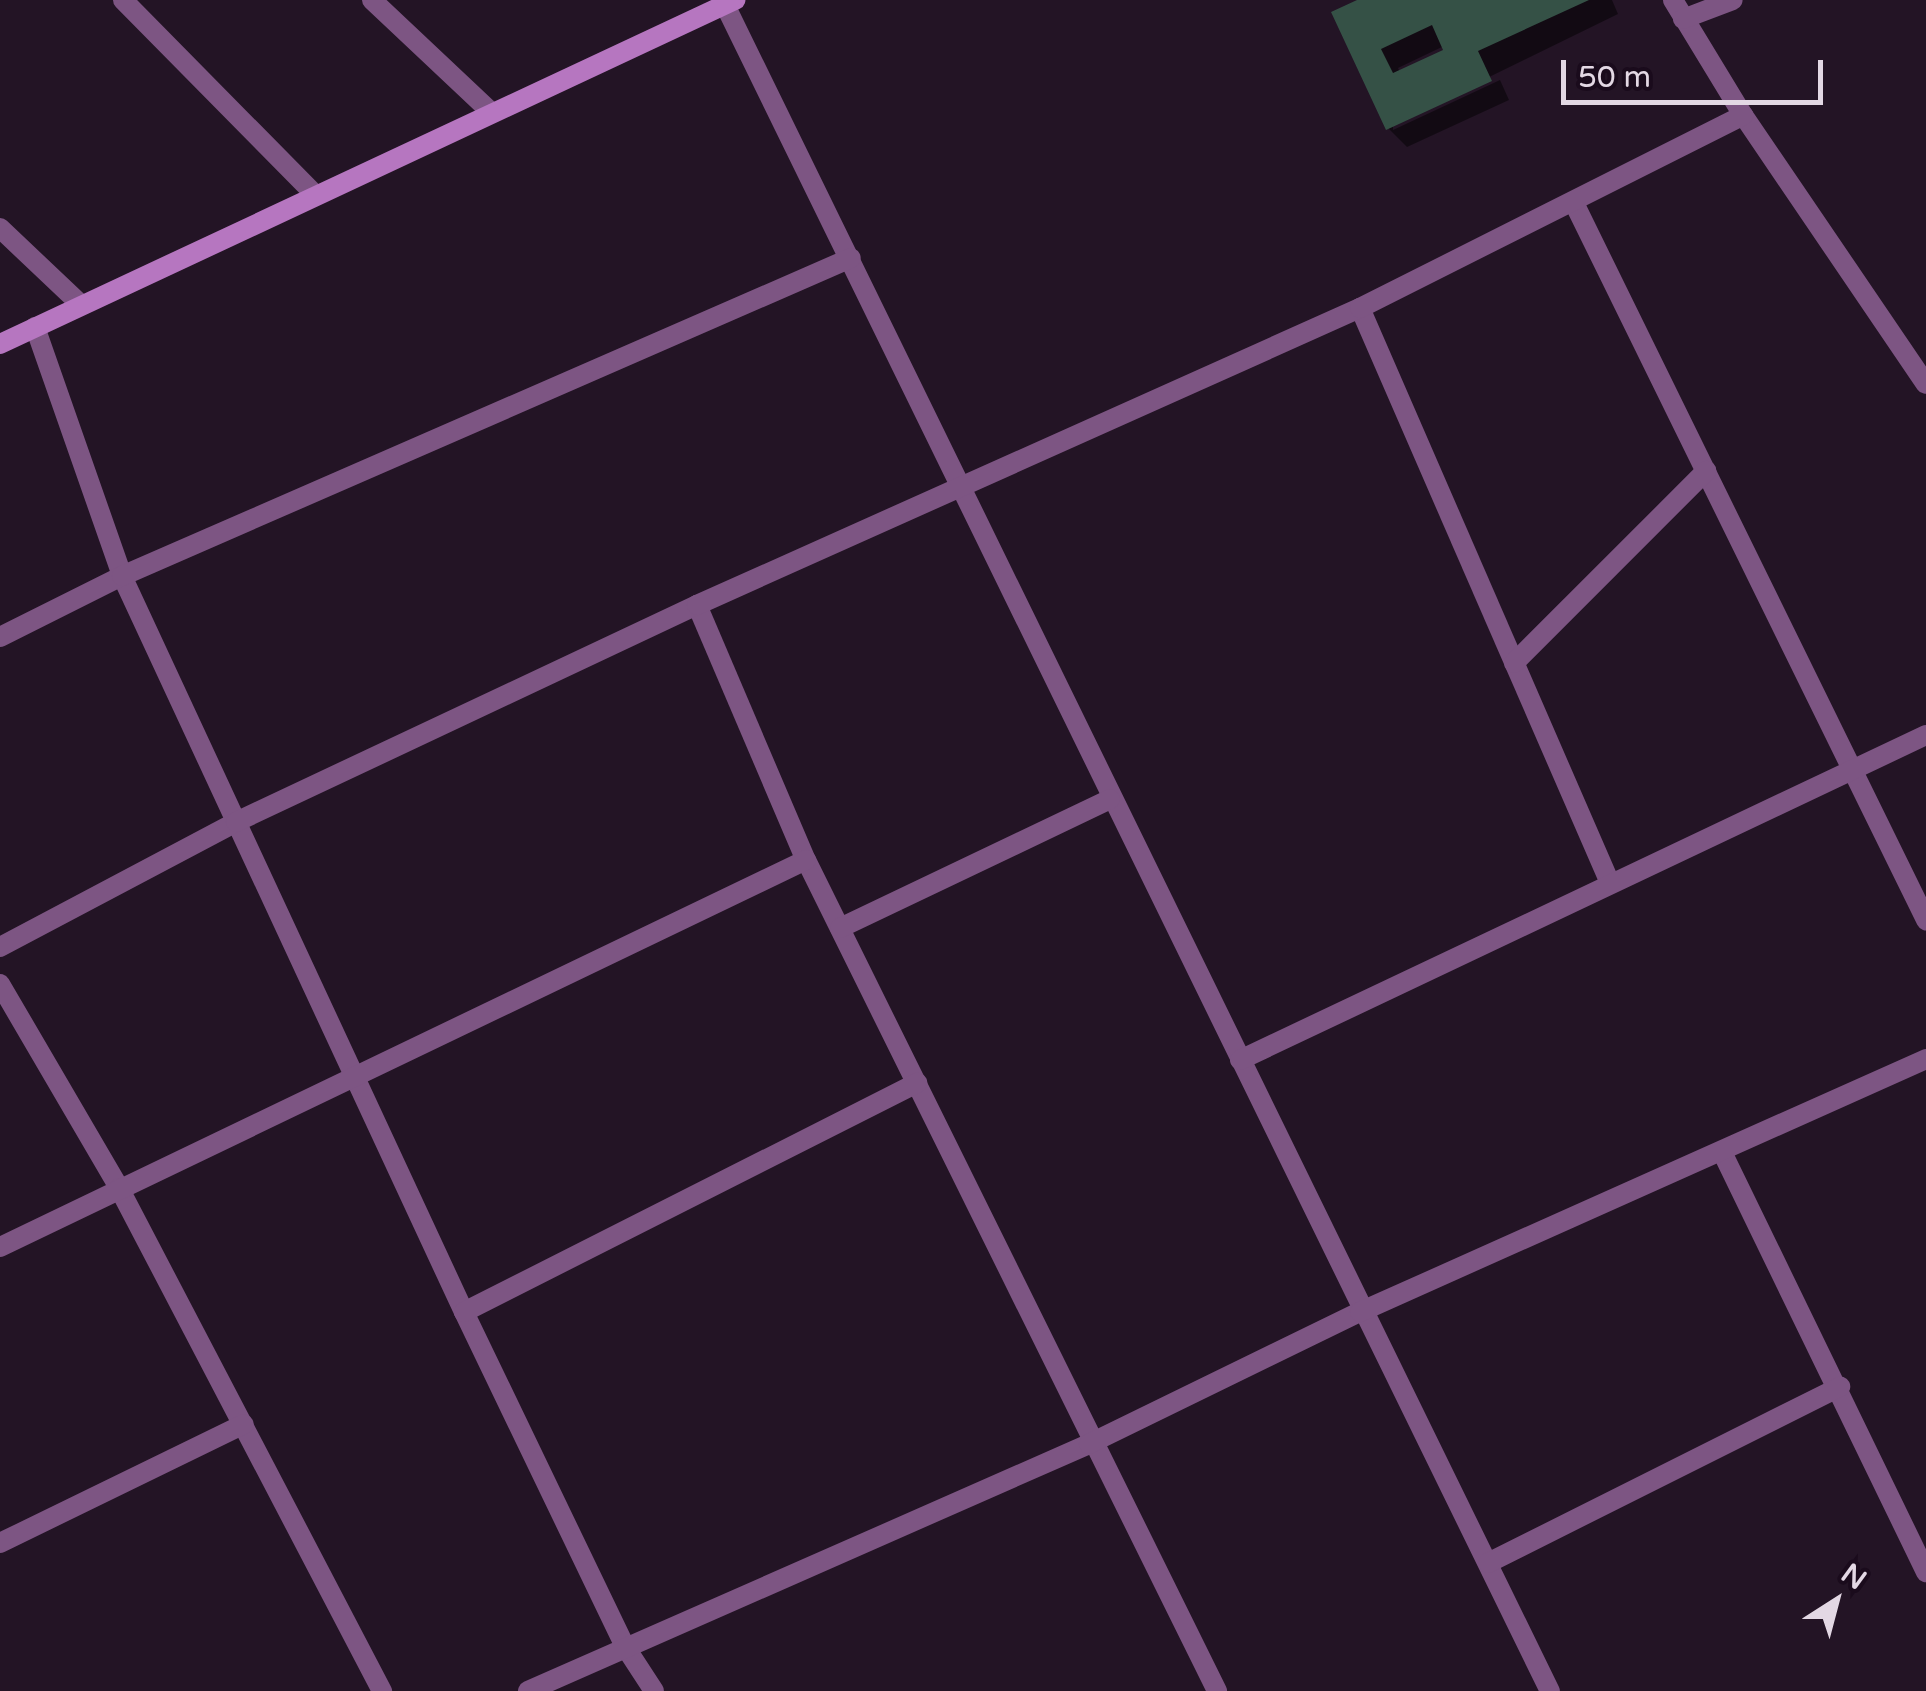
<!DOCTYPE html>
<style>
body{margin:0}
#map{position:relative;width:1926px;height:1691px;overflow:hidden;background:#231425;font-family:"Varela Round",sans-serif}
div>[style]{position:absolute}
.shadow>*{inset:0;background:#0007}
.building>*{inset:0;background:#355146}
.street>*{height:20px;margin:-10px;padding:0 10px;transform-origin:10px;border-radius:10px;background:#7d5583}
.secondary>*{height:20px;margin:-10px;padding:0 10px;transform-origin:10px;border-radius:10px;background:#b676c0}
span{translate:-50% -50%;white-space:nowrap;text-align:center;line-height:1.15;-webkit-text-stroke:8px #1a0b1c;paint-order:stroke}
.north{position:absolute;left:1786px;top:1551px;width:100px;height:100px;-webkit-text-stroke:8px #1a0b1c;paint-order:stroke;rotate:36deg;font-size:28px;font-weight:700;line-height:40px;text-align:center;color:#e3d8e4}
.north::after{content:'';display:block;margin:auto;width:35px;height:45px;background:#e3d8e4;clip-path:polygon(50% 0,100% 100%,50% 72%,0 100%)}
.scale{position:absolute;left:1561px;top:60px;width:262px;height:45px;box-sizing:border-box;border:5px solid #e3d8e4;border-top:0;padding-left:12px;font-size:30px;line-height:35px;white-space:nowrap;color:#e3d8e4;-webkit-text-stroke:8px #1a0b1c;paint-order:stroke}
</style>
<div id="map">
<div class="shadow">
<div style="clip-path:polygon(evenodd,1363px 0,1612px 0,1618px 14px,1393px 124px,1393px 130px,1500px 80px,1509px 100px,1407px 147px,1388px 128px,1363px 0,1444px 46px,1447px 51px,1400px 72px,1398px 68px,1444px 46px)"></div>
</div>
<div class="building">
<div style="clip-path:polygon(evenodd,1357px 0,1589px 0,1478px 51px,1492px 81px,1386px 130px,1331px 12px,1357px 0,1432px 25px,1443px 50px,1393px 73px,1381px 49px,1432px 25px)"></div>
</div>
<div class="street">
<div style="left:123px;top:0;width:274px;rotate:45.4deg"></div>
<div style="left:372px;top:0;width:163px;rotate:43.3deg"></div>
<div style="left:1673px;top:0;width:135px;rotate:58.7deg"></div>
<div style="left:1743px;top:115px;width:325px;rotate:55.8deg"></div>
<div style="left:725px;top:5px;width:1877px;rotate:63.93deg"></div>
<div style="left:1683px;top:19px;width:53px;rotate:-20.8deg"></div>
<div style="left:1575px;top:205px;width:797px;rotate:63.85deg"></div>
<div style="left:0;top:228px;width:112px;rotate:43.5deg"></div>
<div style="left:1360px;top:308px;width:627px;rotate:66.5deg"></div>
<div style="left:35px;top:327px;width:264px;rotate:70.7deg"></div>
<div style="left:122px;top:576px;width:812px;rotate:65.08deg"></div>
<div style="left:464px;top:1312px;width:373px;rotate:64.3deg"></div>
<div style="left:626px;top:1648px;width:51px;rotate:56.9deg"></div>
<div style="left:697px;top:605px;width:277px;rotate:66.9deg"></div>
<div style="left:806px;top:860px;width:927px;rotate:63.68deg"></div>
<div style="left:0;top:637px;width:136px;rotate:-26.6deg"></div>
<div style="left:122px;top:576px;width:795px;rotate:-23.57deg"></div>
<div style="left:1514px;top:663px;width:272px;rotate:-45deg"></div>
<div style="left:840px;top:928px;width:299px;rotate:-25.5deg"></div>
<div style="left:0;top:947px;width:267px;rotate:-27.9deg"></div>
<div style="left:236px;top:822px;width:510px;rotate:-25.21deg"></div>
<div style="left:697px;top:605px;width:726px;rotate:-24.13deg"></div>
<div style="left:1360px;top:308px;width:429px;rotate:-26.7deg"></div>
<div style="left:0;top:984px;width:236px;rotate:59.7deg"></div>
<div style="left:119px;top:1188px;width:568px;rotate:62.4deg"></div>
<div style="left:1240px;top:1060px;width:759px;rotate:-25.35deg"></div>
<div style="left:1723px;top:1154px;width:465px;rotate:64.1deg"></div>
<div style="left:0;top:1247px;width:894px;rotate:-25.65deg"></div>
<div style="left:464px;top:1312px;width:508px;rotate:-26.82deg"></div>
<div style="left:0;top:1543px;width:271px;rotate:-26deg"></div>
<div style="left:1488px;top:1563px;width:394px;rotate:-26.6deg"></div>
<div style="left:528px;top:1691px;width:613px;rotate:-23.76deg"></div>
<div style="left:1089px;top:1444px;width:301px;rotate:-26deg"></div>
<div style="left:1360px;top:1312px;width:620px;rotate:-24.08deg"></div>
</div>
<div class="secondary">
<div style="left:0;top:344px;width:812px;rotate:-25.08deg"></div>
</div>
<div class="north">N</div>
<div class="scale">50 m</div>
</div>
